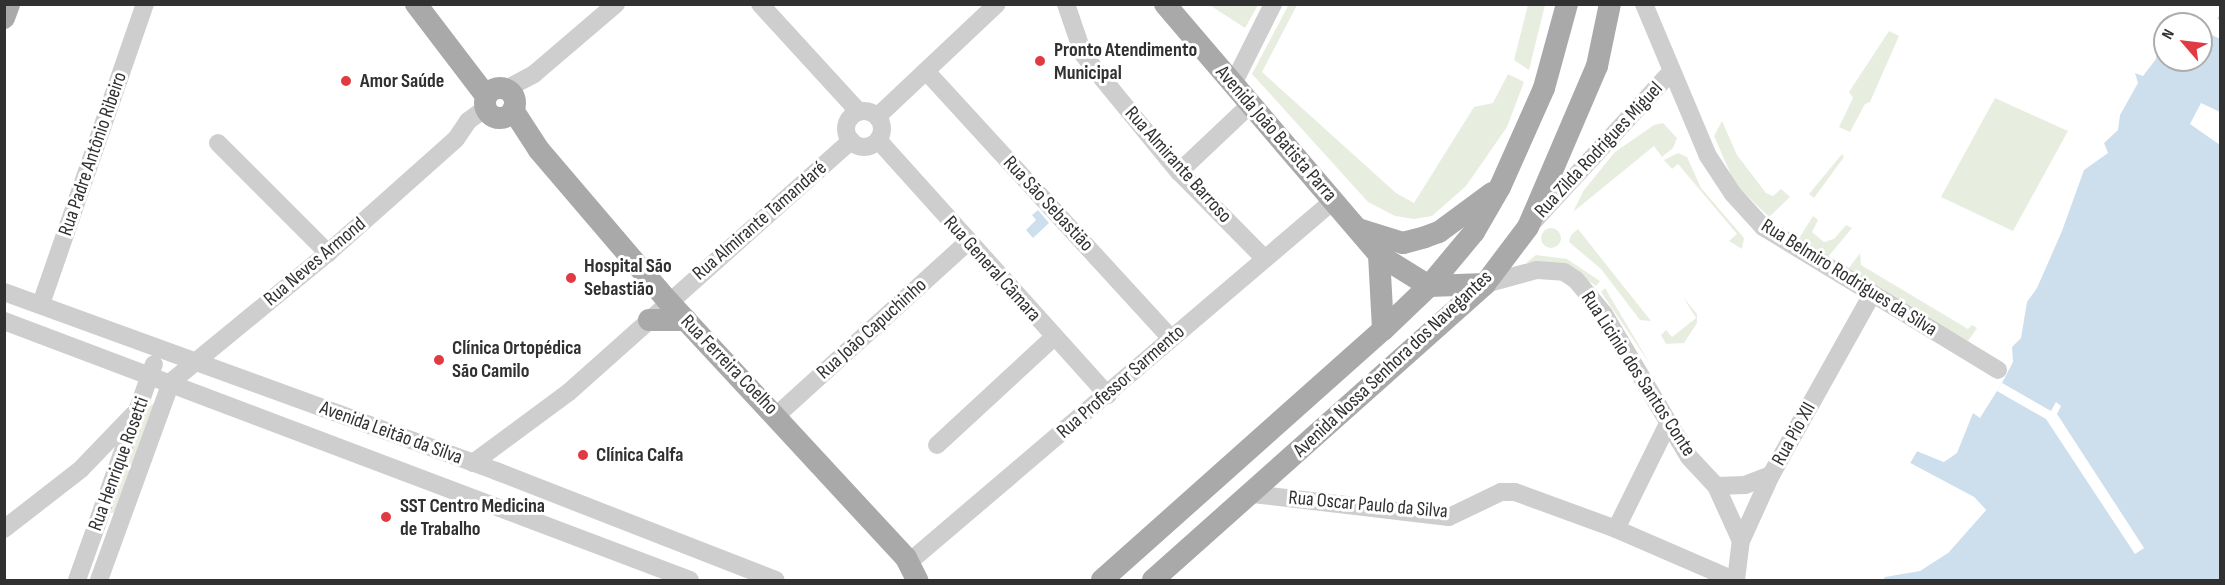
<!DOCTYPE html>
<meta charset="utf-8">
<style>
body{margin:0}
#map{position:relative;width:2225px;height:585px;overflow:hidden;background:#fff;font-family:"Sofia Sans Condensed",sans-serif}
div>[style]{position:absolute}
.green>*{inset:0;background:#e7eee0}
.round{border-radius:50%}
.water>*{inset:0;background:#cddfec}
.pier>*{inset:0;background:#fff}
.minor>*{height:18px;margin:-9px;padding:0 9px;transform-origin:9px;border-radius:9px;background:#cecece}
.minor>.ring{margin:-9px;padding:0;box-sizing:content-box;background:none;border:18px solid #cecece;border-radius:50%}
.major>*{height:22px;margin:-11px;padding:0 11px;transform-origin:11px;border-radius:11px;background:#a9a9a9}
.major>.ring{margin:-11px;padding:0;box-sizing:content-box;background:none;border:22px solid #a9a9a9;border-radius:50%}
.dots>*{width:16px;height:16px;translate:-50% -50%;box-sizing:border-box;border:3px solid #fff;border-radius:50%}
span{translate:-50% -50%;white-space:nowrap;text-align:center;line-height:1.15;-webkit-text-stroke:6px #fff;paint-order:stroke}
.poi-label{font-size:20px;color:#313131;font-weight:700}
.left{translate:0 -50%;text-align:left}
.street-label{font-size:20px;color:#313131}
.frame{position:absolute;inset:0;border:6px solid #313131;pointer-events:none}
.north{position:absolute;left:2153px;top:12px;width:60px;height:60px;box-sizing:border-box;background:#fff;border:2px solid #adadad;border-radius:50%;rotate:298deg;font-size:16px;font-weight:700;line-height:24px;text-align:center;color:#313131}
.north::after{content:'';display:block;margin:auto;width:21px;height:27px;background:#e23a42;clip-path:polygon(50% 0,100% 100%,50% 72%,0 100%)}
</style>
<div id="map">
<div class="green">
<div style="clip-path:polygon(1208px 4px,1257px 4px,1258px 5px,1245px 28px)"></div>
<div style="clip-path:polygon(1289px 4px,1297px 5px,1262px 72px,1396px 193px,1414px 203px,1474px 107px,1493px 103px,1508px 74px,1524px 82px,1507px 127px,1466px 186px,1432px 216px,1414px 219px,1395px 216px,1368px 202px,1252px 74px)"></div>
<div style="clip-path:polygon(1528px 5px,1545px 5px,1529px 70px,1514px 60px)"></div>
<div style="clip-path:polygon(1889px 31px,1899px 36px,1870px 102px,1865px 104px,1850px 132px,1839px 127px,1853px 98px,1849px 92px)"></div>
<div style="clip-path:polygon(1995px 98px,2068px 131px,2013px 231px,1941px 197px)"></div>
<div style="clip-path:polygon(1722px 121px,1737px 155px,1766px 193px,1773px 196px,1781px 189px,1790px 197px,1769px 217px,1735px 184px,1714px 136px)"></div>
<div style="clip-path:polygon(1663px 123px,1677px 138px,1673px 148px,1662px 157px,1654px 146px,1573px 212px,1584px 190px,1615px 152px,1654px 125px)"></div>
<div style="clip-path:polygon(1678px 153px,1687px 157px,1701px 188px,1744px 238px,1742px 249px,1729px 241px,1737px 234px,1678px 164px,1672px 169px,1664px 160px)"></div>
<div style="clip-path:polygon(1842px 154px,1844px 157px,1814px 198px,1809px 194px)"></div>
<div style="clip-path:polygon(1813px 216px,1818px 220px,1812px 232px,1824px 242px,1834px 239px,1846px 225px,1852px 228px,1828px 257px,1798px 240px)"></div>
<div class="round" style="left:1541px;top:228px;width:20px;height:20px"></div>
<div style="clip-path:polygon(1578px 229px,1624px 287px,1651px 321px,1640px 320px,1601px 269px,1569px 242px,1571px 235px)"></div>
<div style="clip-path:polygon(1860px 253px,1861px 265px,1968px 329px,1972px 325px,1977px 328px,1968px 341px,1846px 272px)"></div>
<div style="clip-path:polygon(1536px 255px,1567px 259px,1600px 281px,1596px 286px,1567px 266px,1526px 263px)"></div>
<div style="clip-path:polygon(1605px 288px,1650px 364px,1601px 292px)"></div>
<div style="clip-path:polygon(1683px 297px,1697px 314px,1697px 323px,1684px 343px,1666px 344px,1661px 335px,1666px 330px,1672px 337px,1696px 318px)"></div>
<div style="clip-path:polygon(156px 402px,121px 512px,111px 513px,148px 407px)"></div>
</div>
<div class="water">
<div style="clip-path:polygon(2220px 14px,2220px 580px,1883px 580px,1885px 577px,1920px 571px,1948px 553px,1986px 510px,1974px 497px,1910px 463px,1917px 451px,1944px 462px,1957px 453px,1973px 413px,1980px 418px,2002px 383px,2013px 362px,2012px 347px,2021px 338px,2027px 302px,2037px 288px,2062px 231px,2084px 170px,2108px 153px,2104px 143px,2118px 130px,2120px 115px,2138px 83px,2135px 73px,2143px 76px,2156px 59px,2157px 50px,2165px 52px,2165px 60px,2201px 60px,2201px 24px,2182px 24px,2208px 16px,2215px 22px)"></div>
<div style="clip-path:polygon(1038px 210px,1049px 223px,1033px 238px,1026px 230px,1036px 220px,1032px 215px)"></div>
</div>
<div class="pier">
<div style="clip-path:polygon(2207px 14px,2220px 20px,2220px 39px,2201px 29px,2201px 24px,2183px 20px)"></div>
<div style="clip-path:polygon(2201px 103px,2220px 112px,2220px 145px,2190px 124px)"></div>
<div style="clip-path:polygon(2002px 383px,2051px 411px,2056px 402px,2061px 406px,2057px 414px,2144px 548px,2135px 554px,2046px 419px,1997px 391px)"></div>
<div style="clip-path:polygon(1916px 448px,1945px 458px,1944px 462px,1917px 451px,1910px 463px,1974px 497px,1986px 510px,1948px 553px,1945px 551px,1982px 510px,1973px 500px,1908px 465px)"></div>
</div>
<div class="minor">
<div style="left:760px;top:4px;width:145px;rotate:47.5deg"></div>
<div style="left:1066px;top:4px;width:53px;rotate:71.2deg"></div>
<div style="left:1083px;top:54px;width:16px;rotate:52deg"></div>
<div style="left:1093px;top:67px;width:136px;rotate:50.7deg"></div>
<div style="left:1179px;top:172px;width:121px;rotate:45.3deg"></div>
<div style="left:1644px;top:4px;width:165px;rotate:67.2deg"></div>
<div style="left:1708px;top:156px;width:45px;rotate:56.7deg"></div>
<div style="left:1733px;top:194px;width:45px;rotate:47.7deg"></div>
<div style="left:1763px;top:227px;width:275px;rotate:31.3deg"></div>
<div style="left:926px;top:71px;width:362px;rotate:47.5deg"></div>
<div style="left:1233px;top:84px;width:89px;rotate:-63.4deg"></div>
<div style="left:506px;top:89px;width:32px;rotate:-28deg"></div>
<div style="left:534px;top:74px;width:108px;rotate:-40.5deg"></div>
<div class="ring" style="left:846px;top:111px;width:18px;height:18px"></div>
<div style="left:878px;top:116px;width:163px;rotate:-43.3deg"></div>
<div style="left:879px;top:141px;width:342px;rotate:48deg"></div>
<div style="left:218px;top:143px;width:156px;rotate:45deg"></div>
<div style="left:1179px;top:172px;width:99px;rotate:-43.4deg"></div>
<div style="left:1533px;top:222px;width:204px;rotate:-47.4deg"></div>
<div style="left:1485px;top:284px;width:54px;rotate:-15.1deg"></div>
<div style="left:1537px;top:270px;width:27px;rotate:4deg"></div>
<div style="left:1564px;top:272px;width:14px;rotate:34deg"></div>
<div style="left:1576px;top:280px;width:44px;rotate:50.5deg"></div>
<div style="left:1604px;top:314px;width:166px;rotate:59.3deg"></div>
<div style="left:1689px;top:457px;width:40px;rotate:47deg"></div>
<div style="left:1716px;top:486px;width:60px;rotate:65.6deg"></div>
<div style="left:4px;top:292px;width:524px;rotate:19.99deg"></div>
<div style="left:496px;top:471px;width:300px;rotate:21.3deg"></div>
<div style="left:41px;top:304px;width:318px;rotate:-70.9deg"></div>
<div style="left:4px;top:321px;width:733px;rotate:20.68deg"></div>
<div style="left:777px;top:415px;width:256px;rotate:-42.2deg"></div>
<div style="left:937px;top:445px;width:159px;rotate:-42.7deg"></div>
<div style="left:473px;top:463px;width:119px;rotate:-36.5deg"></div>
<div style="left:569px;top:392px;width:378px;rotate:-41.7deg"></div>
<div style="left:1716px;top:486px;width:29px;rotate:-2deg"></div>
<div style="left:1745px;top:485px;width:28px;rotate:-21deg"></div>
<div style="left:1253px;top:494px;width:197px;rotate:6.7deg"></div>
<div style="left:1449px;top:517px;width:58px;rotate:-25.7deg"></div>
<div style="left:1501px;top:492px;width:14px"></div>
<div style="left:1515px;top:492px;width:108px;rotate:20.1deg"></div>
<div style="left:1616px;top:529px;width:129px;rotate:23.4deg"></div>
<div style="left:4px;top:529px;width:98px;rotate:-37.9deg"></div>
<div style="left:81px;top:469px;width:76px;rotate:-46.1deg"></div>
<div style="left:1616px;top:529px;width:117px;rotate:-63.7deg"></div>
<div style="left:908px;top:563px;width:558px;rotate:-40.42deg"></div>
<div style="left:77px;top:580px;width:229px;rotate:-70.4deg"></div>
<div style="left:99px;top:580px;width:211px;rotate:-70deg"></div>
<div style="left:171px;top:382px;width:203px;rotate:-39.4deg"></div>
<div style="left:328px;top:253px;width:171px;rotate:-41.7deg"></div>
<div style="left:456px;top:139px;width:22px;rotate:-56deg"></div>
<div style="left:468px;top:121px;width:22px;rotate:-36deg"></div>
<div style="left:1736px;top:580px;width:39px;rotate:-83deg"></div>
<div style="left:1741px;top:541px;width:72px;rotate:-65.6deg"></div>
<div style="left:1771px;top:475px;width:207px;rotate:-60.8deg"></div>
</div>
<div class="major">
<div style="left:416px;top:4px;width:116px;rotate:52.7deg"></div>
<div style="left:1165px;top:4px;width:330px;rotate:49.5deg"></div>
<div style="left:1379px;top:255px;width:59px;rotate:31.8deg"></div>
<div style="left:4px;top:18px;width:15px;rotate:-70deg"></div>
<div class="ring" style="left:485px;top:88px;width:8px;height:8px"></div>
<div style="left:513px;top:110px;width:48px;rotate:57deg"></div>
<div style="left:539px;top:150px;width:200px;rotate:49.5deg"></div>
<div style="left:669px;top:302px;width:349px;rotate:47.2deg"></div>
<div style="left:906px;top:558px;width:25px;rotate:63deg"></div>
<div style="left:1358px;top:229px;width:47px;rotate:17.3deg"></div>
<div style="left:1403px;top:243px;width:23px;rotate:-15deg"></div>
<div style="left:1425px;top:237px;width:15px;rotate:-20deg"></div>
<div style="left:1439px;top:232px;width:66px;rotate:-36.3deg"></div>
<div style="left:1379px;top:255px;width:75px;rotate:86.9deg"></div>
<div style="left:1429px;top:286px;width:56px;rotate:-2deg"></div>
<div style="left:649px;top:320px;width:37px"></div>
<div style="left:1102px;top:580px;width:376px;rotate:-41.7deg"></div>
<div style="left:1383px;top:330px;width:64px;rotate:-43.7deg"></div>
<div style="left:1429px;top:286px;width:70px;rotate:-50.2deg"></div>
<div style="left:1474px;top:232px;width:52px;rotate:-60deg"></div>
<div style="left:1500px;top:187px;width:108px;rotate:-66deg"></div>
<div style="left:1544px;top:88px;width:87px;rotate:-74.7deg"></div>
<div style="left:1153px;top:580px;width:445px;rotate:-41.7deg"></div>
<div style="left:1485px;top:284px;width:71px;rotate:-53deg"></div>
<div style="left:1528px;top:227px;width:175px;rotate:-66.8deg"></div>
<div style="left:1597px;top:66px;width:63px;rotate:-78.2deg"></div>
</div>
<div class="dots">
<div style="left:1040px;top:61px;background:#e23a42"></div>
<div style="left:346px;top:81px;background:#e23a42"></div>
<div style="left:571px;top:278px;background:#e23a42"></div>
<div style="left:439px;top:360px;background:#e23a42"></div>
<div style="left:583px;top:455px;background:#e23a42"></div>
<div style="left:386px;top:517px;background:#e23a42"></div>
</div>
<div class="poi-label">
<span class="left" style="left:1054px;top:62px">Pronto Atendimento<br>Municipal</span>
<span class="left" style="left:360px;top:81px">Amor Saúde</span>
<span class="left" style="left:584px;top:278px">Hospital São<br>Sebastião</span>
<span class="left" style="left:452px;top:360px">Clínica Ortopédica<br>São Camilo</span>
<span class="left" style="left:596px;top:455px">Clínica Calfa</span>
<span class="left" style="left:400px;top:518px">SST Centro Medicina<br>de Trabalho</span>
</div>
<div class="street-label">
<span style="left:1276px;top:134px;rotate:49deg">Avenida João Batista Parra</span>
<span style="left:1599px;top:150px;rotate:-47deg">Rua Zilda Rodrigues Miguel</span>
<span style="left:93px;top:154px;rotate:-71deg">Rua Padre Antônio Ribeiro</span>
<span style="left:1178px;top:165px;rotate:48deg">Rua Almirante Barroso</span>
<span style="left:1048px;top:204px;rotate:47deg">Rua São Sebastião</span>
<span style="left:760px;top:221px;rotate:-41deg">Rua Almirante Tamandaré</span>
<span style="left:315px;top:262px;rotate:-40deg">Rua Neves Armond</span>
<span style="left:992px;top:269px;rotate:48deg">Rua General Câmara</span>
<span style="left:1849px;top:278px;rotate:32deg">Rua Belmiro Rodrigues da Silva</span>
<span style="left:872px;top:329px;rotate:-42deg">Rua João Capuchinho</span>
<span style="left:1393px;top:364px;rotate:-43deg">Avenida Nossa Senhora dos Navegantes</span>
<span style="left:729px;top:365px;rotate:46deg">Rua Ferreira Coelho</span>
<span style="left:1638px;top:374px;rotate:57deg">Rua Licinio dos Santos Conte</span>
<span style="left:1121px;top:382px;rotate:-41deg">Rua Professor Sarmento</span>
<span style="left:391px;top:433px;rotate:20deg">Avenida Leitão da Silva</span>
<span style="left:1794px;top:434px;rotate:-61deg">Rua Pio XII</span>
<span style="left:119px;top:464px;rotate:-70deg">Rua Henrique Rosetti</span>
<span style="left:1368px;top:505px;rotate:5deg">Rua Oscar Paulo da Silva</span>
</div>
<div class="frame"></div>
<div class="north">N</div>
</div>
